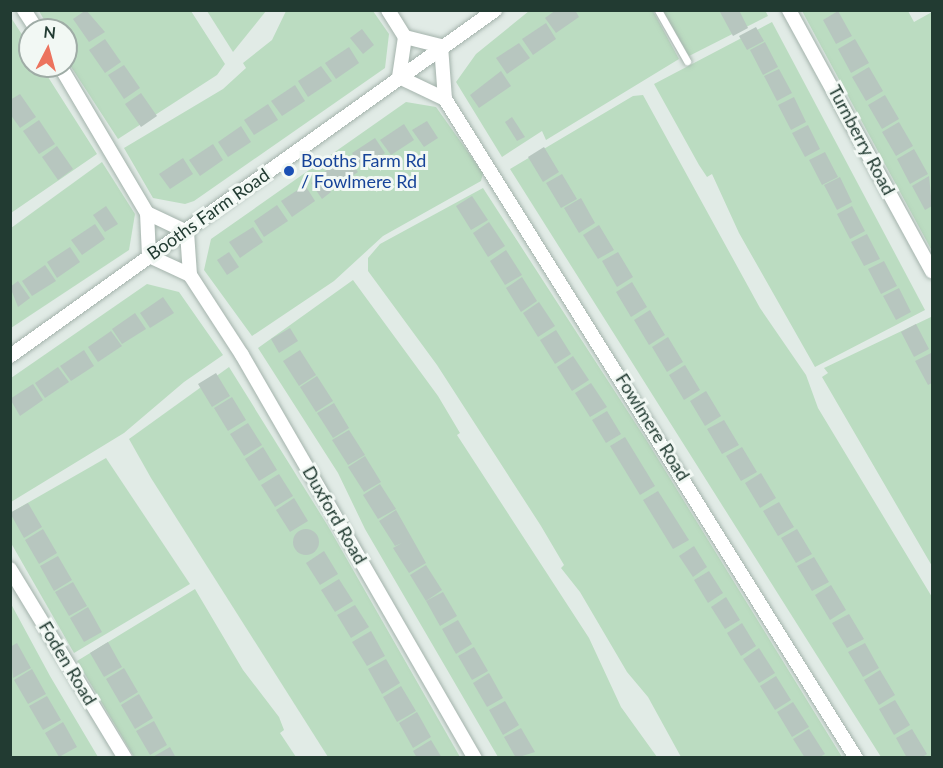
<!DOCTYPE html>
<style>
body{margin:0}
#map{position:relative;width:943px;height:768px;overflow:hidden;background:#e1ebe6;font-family:Lato,sans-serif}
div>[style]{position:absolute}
.green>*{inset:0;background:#bbdcc1}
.building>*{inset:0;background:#b7c6bf}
.round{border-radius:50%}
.roads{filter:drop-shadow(0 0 2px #a4b3ac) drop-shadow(0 0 2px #a4b3ac)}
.service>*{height:7px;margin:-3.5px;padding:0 3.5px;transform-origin:3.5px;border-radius:3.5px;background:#fff}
.minor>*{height:14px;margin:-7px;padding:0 7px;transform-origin:7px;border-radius:7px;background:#fff}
.dots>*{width:16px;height:16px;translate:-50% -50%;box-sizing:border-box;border:3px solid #f2f8f4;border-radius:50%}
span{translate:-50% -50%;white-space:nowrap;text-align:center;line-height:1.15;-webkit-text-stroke:6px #f2f8f4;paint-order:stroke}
.street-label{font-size:18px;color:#223b32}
.transit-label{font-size:18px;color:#164399}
.left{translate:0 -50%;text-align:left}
.frame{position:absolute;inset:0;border:12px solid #223b32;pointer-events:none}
.north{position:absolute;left:18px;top:18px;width:60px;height:60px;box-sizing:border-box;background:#f2f8f4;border:2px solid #9faca6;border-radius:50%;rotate:6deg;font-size:16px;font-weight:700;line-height:24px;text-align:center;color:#223b32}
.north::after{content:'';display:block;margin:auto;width:21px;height:27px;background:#ec735e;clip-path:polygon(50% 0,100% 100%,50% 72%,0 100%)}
</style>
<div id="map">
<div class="green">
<div style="clip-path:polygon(765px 10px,768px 16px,689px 56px,663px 11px)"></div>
<div style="clip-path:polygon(39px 11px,191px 11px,225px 64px,217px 75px,118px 139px,66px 59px,66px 30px,50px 30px)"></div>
<div style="clip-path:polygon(207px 11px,266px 11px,233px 52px)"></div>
<div style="clip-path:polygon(286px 11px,373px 11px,389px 34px,385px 68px,194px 201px,185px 204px,153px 198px,124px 148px,223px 89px,246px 68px,243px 63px,272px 40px)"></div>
<div style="clip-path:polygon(529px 11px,653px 11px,679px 59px,546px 140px,542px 131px,502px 157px,456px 82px,476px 54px)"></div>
<div style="clip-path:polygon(802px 11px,908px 11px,914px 22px,932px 12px,932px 251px)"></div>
<div style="clip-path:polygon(10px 16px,30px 47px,30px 66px,41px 66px,97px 154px,11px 213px)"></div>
<div style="clip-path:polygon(772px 22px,925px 310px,815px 367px,739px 233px,712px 174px,707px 177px,699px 165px,654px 84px)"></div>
<div style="clip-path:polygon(643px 95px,760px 308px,806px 375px,818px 408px,932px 597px,932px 757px,881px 757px,510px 169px,633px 96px)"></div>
<div style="clip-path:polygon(406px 102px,436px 107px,483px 173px,481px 181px,383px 236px,334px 281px,252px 336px,204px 270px,211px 239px)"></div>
<div style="clip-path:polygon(102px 162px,135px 214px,129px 250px,11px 328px,11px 228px)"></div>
<div style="clip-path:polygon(483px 188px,647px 441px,842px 757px,681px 757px,648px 697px,627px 672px,580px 592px,561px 568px,564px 565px,541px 526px,437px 365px,368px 271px,368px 258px,380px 244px)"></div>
<div style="clip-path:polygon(353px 280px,438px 396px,460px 433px,457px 435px,589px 638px,621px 707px,657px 757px,498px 757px,365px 529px,338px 473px,258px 348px)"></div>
<div style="clip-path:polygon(147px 284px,179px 292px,223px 355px,184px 382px,124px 433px,11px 502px,11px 378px)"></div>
<div style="clip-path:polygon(931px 317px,932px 320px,932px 566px,822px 377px,828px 373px,824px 368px)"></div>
<div style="clip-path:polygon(229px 367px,328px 526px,460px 757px,328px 757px,151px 478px,129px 439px)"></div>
<div style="clip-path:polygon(106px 458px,190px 584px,74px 653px,11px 543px,10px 513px)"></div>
<div style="clip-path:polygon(195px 589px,243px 670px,279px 717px,284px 730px,280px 733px,296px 757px,134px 757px,77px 661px)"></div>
<div style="clip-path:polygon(10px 602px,50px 676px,98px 757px,11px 757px)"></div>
</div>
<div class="building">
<div style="clip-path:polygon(86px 10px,105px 32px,89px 42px,73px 19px)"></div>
<div style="clip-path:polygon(556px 10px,575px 10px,579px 17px,556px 33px,545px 18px)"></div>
<div style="clip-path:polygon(739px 10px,748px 28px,733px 36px,720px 12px)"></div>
<div style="clip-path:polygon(838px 11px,852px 36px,836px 44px,823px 20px)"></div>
<div style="clip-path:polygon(546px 23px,556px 39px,533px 55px,522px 39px)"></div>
<div style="clip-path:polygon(756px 27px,764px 41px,747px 50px,739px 36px)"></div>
<div style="clip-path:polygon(362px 29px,374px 45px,363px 54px,350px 38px)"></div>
<div style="clip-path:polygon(105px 39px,121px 62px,105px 73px,89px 50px)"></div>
<div style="clip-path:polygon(855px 39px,869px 63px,851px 73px,838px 49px)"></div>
<div style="clip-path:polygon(765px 42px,778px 67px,763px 75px,750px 50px)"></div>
<div style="clip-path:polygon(519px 43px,530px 58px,507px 74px,496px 58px)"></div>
<div style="clip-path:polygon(349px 47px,359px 63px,336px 79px,325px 63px)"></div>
<div style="clip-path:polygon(124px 65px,140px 88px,124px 99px,108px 75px)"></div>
<div style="clip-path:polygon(321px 66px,332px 81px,308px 97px,298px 81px)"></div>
<div style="clip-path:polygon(869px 67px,883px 91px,866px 101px,852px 77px)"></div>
<div style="clip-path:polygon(779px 69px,792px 93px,777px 101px,764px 76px)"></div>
<div style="clip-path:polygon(501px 71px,511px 86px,479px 108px,470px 95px)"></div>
<div style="clip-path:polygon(295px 85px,305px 101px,282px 116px,271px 101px)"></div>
<div style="clip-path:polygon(141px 93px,157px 116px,141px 127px,125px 104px)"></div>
<div style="clip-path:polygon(20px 94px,36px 117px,20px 128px,10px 114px,10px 100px)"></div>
<div style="clip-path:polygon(885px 95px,899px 119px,882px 129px,868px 105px)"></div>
<div style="clip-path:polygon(794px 97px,806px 122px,791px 130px,778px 105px)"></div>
<div style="clip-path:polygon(268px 104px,278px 120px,254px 135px,244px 120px)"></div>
<div style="clip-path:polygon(512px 117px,525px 137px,517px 141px,505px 122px)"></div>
<div style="clip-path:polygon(39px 120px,55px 144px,39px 154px,23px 131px)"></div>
<div style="clip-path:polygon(427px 121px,438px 138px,424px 147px,412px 130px)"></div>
<div style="clip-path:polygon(899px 122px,913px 146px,896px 156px,882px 132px)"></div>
<div style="clip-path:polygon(404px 124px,414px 140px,391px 155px,380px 140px)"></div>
<div style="clip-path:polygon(808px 125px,820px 149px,805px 157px,792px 133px)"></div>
<div style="clip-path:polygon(241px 126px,251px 142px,228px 157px,218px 142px)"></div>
<div style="clip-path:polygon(375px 138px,385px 153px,362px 169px,352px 153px)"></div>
<div style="clip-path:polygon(213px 144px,223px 160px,200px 176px,189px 160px)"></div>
<div style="clip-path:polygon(57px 146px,73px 169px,58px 180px,42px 157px)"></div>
<div style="clip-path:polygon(544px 147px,559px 172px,543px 182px,528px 157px)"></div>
<div style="clip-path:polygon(914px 149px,928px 174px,910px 184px,897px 159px)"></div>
<div style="clip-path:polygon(825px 152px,838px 177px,822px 185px,809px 160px)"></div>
<div style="clip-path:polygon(347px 157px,358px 172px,334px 188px,324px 172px)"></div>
<div style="clip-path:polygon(183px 158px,193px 174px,170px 189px,159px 174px)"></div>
<div style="clip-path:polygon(562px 174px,577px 199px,561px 208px,546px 183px)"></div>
<div style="clip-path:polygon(929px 176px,932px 206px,925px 210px,912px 186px)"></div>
<div style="clip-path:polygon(320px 177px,331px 192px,322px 199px,311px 183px)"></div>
<div style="clip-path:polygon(840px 177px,852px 202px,837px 210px,824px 185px)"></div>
<div style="clip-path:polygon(305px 185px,315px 201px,292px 217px,281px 201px)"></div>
<div style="clip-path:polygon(472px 196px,488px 220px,471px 230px,456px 206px)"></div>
<div style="clip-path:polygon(581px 198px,595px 223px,579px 233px,564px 208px)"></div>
<div style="clip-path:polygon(277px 205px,288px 221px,264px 237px,254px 221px)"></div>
<div style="clip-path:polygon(106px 206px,118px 224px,105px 232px,93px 215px)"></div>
<div style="clip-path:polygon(852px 206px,865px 231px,850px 239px,837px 214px)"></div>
<div style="clip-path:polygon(489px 222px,505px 246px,488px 257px,473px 233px)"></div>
<div style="clip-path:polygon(95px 224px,105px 239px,82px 255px,71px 240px)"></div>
<div style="clip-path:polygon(599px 225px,614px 250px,598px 259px,583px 235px)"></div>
<div style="clip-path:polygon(253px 227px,263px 242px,240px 258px,229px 242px)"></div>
<div style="clip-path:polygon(867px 234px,880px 259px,864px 266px,851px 242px)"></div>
<div style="clip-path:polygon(70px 247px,80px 262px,57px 278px,47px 262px)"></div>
<div style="clip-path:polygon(506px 250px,522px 275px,505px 285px,490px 261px)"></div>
<div style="clip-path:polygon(229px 252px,239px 267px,227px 275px,217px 260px)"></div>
<div style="clip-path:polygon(618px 252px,633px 277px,617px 287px,602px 261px)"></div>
<div style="clip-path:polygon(884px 261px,897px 286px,881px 294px,868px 269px)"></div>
<div style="clip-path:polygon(45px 265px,56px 281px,32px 296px,22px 281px)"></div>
<div style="clip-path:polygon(522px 277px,537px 301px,521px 312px,506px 288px)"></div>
<div style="clip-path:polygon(18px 281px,30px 298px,18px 307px,10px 287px)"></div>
<div style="clip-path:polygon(632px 282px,647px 307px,631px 317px,616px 292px)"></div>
<div style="clip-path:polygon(899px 288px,911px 312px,896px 320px,883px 296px)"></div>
<div style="clip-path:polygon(163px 297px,174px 313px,150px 328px,140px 313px)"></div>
<div style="clip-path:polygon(539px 302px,555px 326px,538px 337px,523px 313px)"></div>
<div style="clip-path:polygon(650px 310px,665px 335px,649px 345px,634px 320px)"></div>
<div style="clip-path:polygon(135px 313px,146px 329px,122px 344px,112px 329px)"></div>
<div style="clip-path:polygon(916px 324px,929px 349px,914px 357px,901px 332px)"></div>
<div style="clip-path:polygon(290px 328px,298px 341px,279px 353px,271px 339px)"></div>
<div style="clip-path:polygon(556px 330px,571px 354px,555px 364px,540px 340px)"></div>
<div style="clip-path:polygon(111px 331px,122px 346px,98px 362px,88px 347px)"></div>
<div style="clip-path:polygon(668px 337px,683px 362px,667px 372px,652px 347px)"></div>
<div style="clip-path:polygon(84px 350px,94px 366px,71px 381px,60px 366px)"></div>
<div style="clip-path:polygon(300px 350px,316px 375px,299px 386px,283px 361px)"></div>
<div style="clip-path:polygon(931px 353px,932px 383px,928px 385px,915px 361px)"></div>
<div style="clip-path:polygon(573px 356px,589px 380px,572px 391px,557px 367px)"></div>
<div style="clip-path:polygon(685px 365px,700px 390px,684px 400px,669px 375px)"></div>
<div style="clip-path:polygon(58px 367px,69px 382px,45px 398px,35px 383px)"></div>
<div style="clip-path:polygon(216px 373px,230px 396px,212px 407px,198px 384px)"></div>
<div style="clip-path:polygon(317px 376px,333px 401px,316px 412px,300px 387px)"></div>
<div style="clip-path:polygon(591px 383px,607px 407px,590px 417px,575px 393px)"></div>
<div style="clip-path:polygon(33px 384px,43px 400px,20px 416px,10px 399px)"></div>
<div style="clip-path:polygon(706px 391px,721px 416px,705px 426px,690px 401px)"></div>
<div style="clip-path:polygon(232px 397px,246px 420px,228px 431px,214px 408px)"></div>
<div style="clip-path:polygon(334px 403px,349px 428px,333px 438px,317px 413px)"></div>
<div style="clip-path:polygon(607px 411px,621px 434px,606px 443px,592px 420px)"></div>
<div style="clip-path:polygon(724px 420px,739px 445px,722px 454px,707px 429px)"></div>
<div style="clip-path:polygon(248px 423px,262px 445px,244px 456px,230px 434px)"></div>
<div style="clip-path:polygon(349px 430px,365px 455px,348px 465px,332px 440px)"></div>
<div style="clip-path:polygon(625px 437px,655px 486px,640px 495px,610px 446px)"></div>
<div style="clip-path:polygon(263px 447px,277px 470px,259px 481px,245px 459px)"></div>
<div style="clip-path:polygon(742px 447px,757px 472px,741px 481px,726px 456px)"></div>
<div style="clip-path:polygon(365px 456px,381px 482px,364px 492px,348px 467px)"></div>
<div style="clip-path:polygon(761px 473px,776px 498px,760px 508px,745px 483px)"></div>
<div style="clip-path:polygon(279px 474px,293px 496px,275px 507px,261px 485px)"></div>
<div style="clip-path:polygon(380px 484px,396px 509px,378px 519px,363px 495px)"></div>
<div style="clip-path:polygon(658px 491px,689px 540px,673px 549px,643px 500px)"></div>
<div style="clip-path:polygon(294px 498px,308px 521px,290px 532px,276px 510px)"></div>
<div style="clip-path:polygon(779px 502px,794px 527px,778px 536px,763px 511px)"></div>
<div style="clip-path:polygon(28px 503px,42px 527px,24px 538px,10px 513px)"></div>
<div style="clip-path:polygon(396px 510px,426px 563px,409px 573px,393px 548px,402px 543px,395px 546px,379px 521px)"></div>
<div class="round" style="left:293px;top:529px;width:26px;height:26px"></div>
<div style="clip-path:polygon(43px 529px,57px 553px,39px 564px,25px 540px)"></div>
<div style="clip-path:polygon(797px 529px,812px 554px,796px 563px,781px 538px)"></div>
<div style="clip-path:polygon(694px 546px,707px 567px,693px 577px,679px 556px)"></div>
<div style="clip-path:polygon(324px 551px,338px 574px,320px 585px,306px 563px)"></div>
<div style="clip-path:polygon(58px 556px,72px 580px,54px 591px,40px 566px)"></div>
<div style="clip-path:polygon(814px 557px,829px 582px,812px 591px,797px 566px)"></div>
<div style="clip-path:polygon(426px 565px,442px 590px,426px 601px,410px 575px)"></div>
<div style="clip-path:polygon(709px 571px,723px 593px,708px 603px,694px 580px)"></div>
<div style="clip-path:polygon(339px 579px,353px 601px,335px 612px,321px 590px)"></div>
<div style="clip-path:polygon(73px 582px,87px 606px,69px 616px,55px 592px)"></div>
<div style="clip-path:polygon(831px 585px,846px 610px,830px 620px,815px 595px)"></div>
<div style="clip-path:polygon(443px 592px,457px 616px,440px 626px,426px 601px)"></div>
<div style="clip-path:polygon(726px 597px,740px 620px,725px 629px,711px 607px)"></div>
<div style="clip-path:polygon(355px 605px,369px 627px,351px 638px,337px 615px)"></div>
<div style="clip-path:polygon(88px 607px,102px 632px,84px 642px,70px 618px)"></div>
<div style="clip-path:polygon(849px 614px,864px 639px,847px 648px,832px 623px)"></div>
<div style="clip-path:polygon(458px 620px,472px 644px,456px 654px,442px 629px)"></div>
<div style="clip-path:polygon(742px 623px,756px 646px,741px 656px,727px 633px)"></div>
<div style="clip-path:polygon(371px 631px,385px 656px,367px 666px,352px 642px)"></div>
<div style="clip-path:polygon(108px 642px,122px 667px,104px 677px,90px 653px)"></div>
<div style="clip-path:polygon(17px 643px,31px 668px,13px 678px,10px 647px)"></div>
<div style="clip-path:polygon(865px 643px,879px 668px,863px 677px,848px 652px)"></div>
<div style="clip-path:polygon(474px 647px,488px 671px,472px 680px,458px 656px)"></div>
<div style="clip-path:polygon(759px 648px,775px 673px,759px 683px,743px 659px)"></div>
<div style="clip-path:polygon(386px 659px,400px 683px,382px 694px,368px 669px)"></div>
<div style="clip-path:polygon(124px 668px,138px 692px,120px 703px,106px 679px)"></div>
<div style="clip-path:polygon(32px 669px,46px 694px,28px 704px,14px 680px)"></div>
<div style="clip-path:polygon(880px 670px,895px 695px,879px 705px,864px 680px)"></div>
<div style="clip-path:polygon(489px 673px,503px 698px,487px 707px,473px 683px)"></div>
<div style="clip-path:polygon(776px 676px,791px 700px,775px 710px,760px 686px)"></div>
<div style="clip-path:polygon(401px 686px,416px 711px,397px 722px,383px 697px)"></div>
<div style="clip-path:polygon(139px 694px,153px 718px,135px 729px,121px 705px)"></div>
<div style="clip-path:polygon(47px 696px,61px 720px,43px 730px,29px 706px)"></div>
<div style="clip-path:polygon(895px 700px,910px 725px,894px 735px,879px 709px)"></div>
<div style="clip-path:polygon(505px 701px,519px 725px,503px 735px,489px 710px)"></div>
<div style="clip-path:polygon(793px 702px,809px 727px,792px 737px,777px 712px)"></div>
<div style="clip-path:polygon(417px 712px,431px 737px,413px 748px,399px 723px)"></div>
<div style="clip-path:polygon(154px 721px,167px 745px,150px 755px,136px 731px)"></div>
<div style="clip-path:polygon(63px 722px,77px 747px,59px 757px,45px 733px)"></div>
<div style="clip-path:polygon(521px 728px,535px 752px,516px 758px,504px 737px)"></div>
<div style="clip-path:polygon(809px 729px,825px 754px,818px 758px,805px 758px,793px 739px)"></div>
<div style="clip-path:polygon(912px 729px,927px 754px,921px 758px,907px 758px,896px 738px)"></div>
<div style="clip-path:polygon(431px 740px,442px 758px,417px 758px,413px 751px)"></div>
<div style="clip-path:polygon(170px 747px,176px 758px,151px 758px)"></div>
</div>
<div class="roads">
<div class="service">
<div style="left:658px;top:10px;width:59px;rotate:60.4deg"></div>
</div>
<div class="minor">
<div style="left:24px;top:10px;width:24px;rotate:57deg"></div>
<div style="left:388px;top:10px;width:32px;rotate:58deg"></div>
<div style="left:405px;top:37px;width:40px;rotate:98.5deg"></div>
<div style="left:789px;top:10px;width:298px;rotate:61.3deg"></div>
<div style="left:405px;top:37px;width:37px;rotate:14deg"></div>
<div style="left:441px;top:46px;width:53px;rotate:85.7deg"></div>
<div style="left:445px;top:99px;width:777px;rotate:58.05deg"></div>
<div style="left:60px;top:66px;width:171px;rotate:59.4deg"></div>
<div style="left:147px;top:213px;width:43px;rotate:87.3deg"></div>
<div style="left:149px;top:256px;width:45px;rotate:24.9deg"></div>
<div style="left:399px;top:77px;width:51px;rotate:25.6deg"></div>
<div style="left:147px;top:213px;width:44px;rotate:25.4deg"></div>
<div style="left:187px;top:232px;width:43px;rotate:86deg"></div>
<div style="left:190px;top:275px;width:95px;rotate:57deg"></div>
<div style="left:242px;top:355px;width:466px;rotate:60deg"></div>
<div style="left:10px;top:356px;width:596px;rotate:-35.5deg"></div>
<div style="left:10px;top:569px;width:221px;rotate:58.7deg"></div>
</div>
</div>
<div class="dots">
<div style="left:289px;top:171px;background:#1a4fb4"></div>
</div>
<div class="street-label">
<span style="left:862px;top:140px;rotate:62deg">Turnberry Road</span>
<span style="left:208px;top:214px;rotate:-35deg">Booths Farm Road</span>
<span style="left:653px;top:427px;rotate:58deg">Fowlmere Road</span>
<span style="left:335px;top:515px;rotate:60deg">Duxford Road</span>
<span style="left:68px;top:663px;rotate:59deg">Foden Road</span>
</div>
<div class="transit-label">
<span class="left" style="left:301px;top:171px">Booths Farm Rd<br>/ Fowlmere Rd</span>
</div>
<div class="frame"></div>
<div class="north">N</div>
</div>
